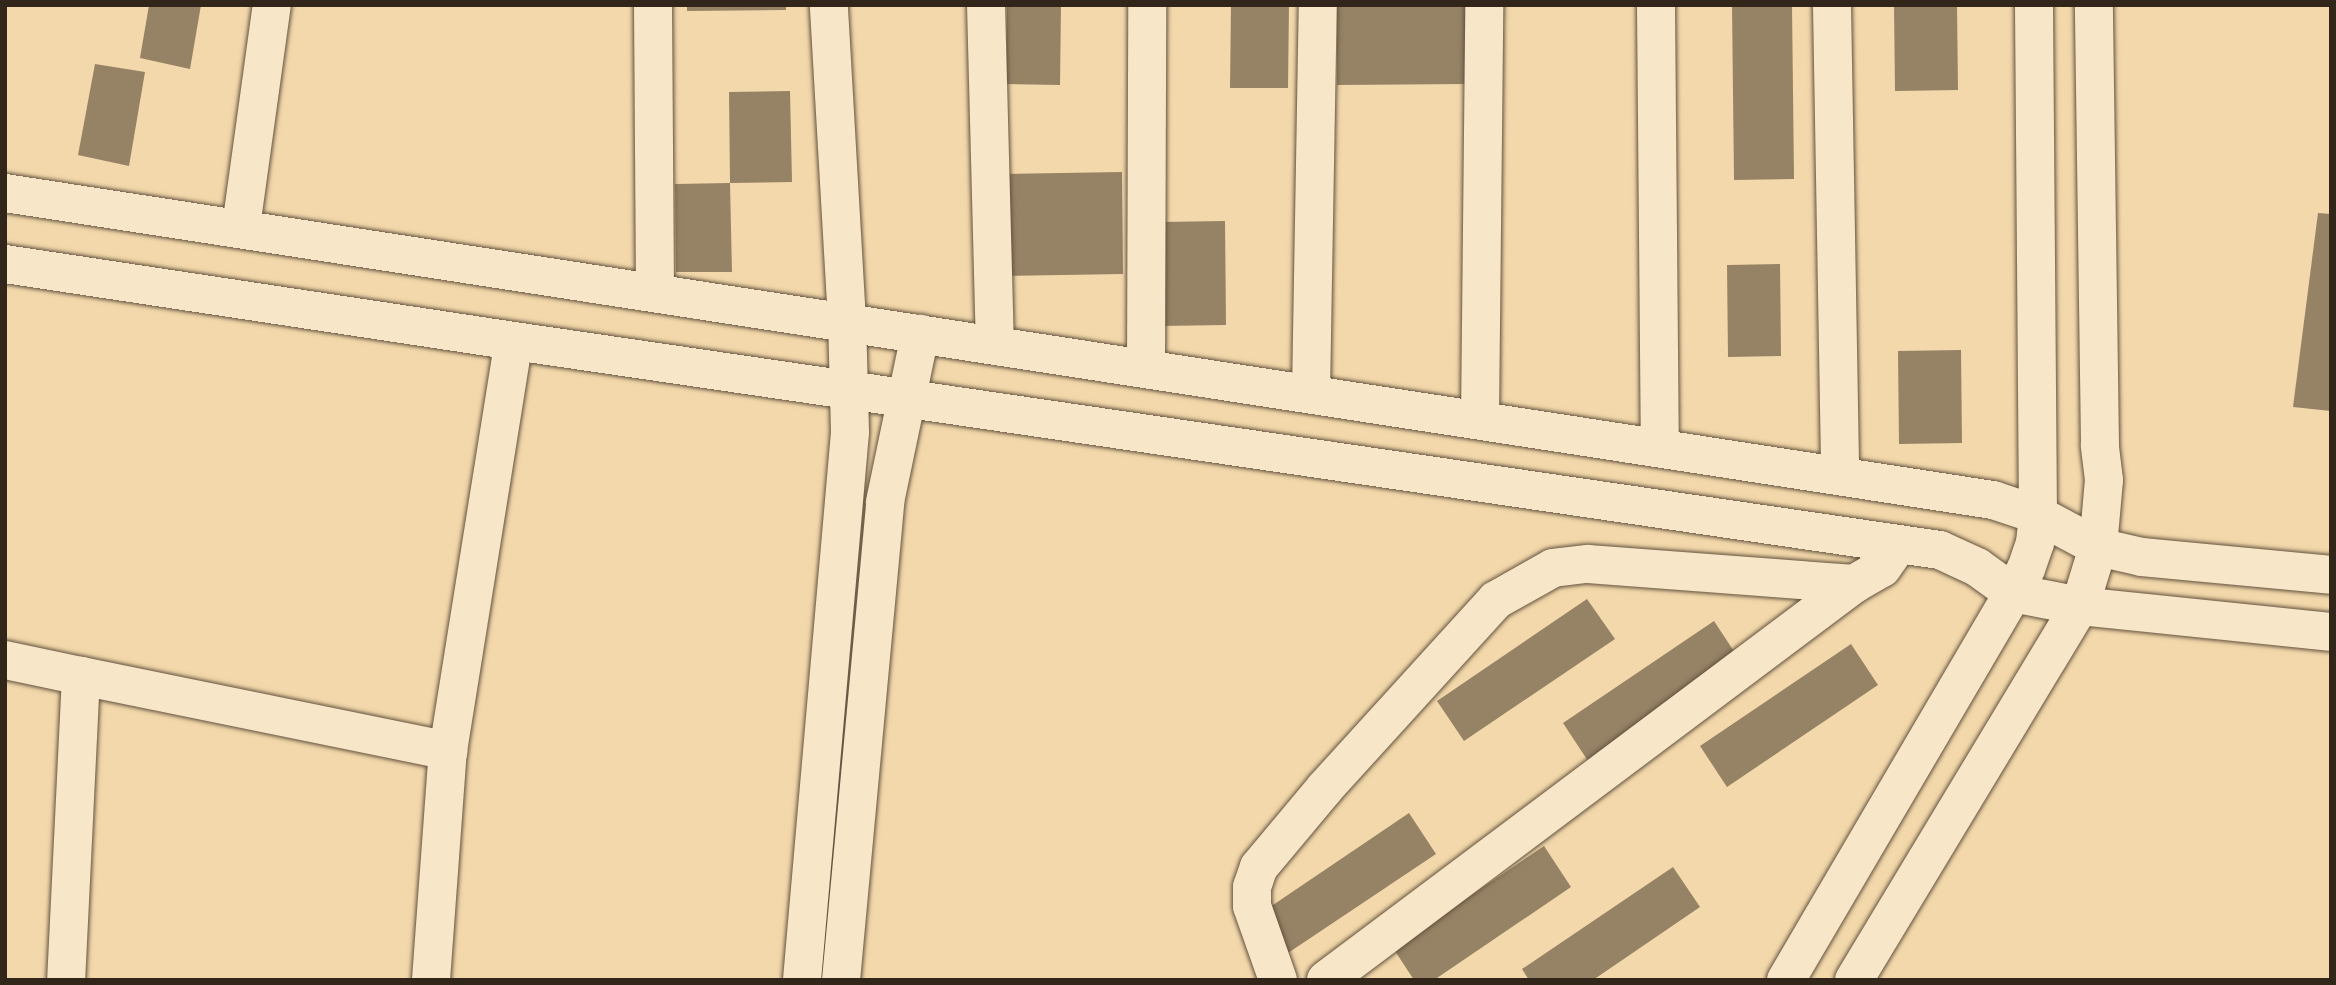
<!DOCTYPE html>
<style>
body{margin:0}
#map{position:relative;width:2336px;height:985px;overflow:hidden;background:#f3d8ab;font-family:Alegreya,serif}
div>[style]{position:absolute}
.building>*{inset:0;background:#968265}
.roads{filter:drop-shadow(0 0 2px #62523e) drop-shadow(0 0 2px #62523e)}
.minor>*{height:38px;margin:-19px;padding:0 19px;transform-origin:19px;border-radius:19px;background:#f7e6c8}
span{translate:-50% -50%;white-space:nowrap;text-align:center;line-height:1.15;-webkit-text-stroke:5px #f7e6c8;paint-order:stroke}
.frame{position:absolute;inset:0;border:7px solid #32251a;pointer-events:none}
</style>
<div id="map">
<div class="building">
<div style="clip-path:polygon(149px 5px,201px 5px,190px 69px,140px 58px)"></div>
<div style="clip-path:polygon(687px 5px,786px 5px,786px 10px,687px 11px)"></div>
<div style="clip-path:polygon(1007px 5px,1061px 5px,1060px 85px,1006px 84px)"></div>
<div style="clip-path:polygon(1231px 5px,1289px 5px,1288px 88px,1230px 88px)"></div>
<div style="clip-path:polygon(1337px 5px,1466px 5px,1466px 84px,1337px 85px)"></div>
<div style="clip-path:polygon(1732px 5px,1792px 5px,1794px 179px,1734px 180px)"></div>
<div style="clip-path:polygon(1894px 5px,1957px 5px,1958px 90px,1895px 91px)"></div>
<div style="clip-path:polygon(95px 64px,145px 72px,129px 166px,78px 155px)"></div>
<div style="clip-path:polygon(790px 91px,792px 182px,730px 183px,732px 272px,676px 272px,675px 184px,730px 183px,729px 92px)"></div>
<div style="clip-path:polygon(1122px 172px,1123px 274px,1006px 276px,1005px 174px)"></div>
<div style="clip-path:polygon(2318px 213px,2331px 214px,2331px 411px,2293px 407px)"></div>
<div style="clip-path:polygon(1225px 221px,1226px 325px,1161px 326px,1160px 222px)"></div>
<div style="clip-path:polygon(1780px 264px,1781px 356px,1728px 357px,1727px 265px)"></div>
<div style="clip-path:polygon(1961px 350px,1962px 443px,1899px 444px,1898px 351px)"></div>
<div style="clip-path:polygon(1587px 599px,1615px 639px,1464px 741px,1437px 701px)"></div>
<div style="clip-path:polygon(1714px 621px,1741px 662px,1590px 764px,1563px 723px)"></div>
<div style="clip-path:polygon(1851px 644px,1878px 685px,1727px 787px,1700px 746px)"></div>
<div style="clip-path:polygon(1409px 813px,1436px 854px,1285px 955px,1258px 915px)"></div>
<div style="clip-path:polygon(1544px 846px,1571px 887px,1434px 980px,1414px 980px,1393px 948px)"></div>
<div style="clip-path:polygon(1673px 867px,1700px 907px,1593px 980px,1529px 980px,1522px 969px)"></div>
</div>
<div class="roads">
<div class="minor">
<div style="left:653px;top:5px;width:286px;rotate:89.6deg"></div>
<div style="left:986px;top:5px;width:340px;rotate:88.5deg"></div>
<div style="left:1656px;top:5px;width:442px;rotate:89.5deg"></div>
<div style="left:1832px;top:5px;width:471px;rotate:89deg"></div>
<div style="left:5px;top:193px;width:2012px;rotate:8.78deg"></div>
<div style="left:1993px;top:500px;width:47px;rotate:18.4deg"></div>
<div style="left:2038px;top:515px;width:68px;rotate:28.1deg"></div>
<div style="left:2098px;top:547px;width:45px;rotate:12.8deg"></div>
<div style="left:2142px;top:557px;width:190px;rotate:5.4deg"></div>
<div style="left:241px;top:227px;width:224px;rotate:-82.1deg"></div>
<div style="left:5px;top:264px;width:515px;rotate:8.6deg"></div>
<div style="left:514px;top:341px;width:1441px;rotate:8.34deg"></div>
<div style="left:1940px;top:550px;width:41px;rotate:24.7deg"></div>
<div style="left:1977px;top:567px;width:44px;rotate:35.8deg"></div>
<div style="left:2013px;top:593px;width:68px;rotate:11deg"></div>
<div style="left:2080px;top:606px;width:252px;rotate:5.9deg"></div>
<div style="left:1146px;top:368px;width:363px;rotate:-89.8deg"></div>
<div style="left:1311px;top:393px;width:388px;rotate:-89deg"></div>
<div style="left:1480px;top:419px;width:414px;rotate:-89.4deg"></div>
<div style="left:5px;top:660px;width:78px;rotate:11.9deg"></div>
<div style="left:81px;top:676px;width:304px;rotate:92.8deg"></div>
<div style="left:81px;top:676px;width:375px;rotate:11.5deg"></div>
<div style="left:431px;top:980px;width:230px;rotate:-85.8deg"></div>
<div style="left:448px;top:751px;width:415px;rotate:-80.9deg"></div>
<div style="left:802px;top:980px;width:550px;rotate:-84.99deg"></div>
<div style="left:850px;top:432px;width:111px;rotate:-91.5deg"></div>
<div style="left:847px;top:321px;width:317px;rotate:-93.3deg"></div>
<div style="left:841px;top:980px;width:480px;rotate:-84.7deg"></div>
<div style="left:885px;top:502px;width:172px;rotate:-78.2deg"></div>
<div style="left:1278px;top:980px;width:78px;rotate:-109.4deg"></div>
<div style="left:1252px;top:906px;width:19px;rotate:-90deg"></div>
<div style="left:1252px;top:887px;width:21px;rotate:-71deg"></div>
<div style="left:1259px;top:867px;width:103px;rotate:-50.1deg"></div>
<div style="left:1325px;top:788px;width:254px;rotate:-47.7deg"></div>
<div style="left:1496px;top:600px;width:65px;rotate:-29.3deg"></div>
<div style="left:1553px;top:568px;width:35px;rotate:-7deg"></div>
<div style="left:1588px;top:564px;width:267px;rotate:4.3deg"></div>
<div style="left:1854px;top:584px;width:32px;rotate:-30deg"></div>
<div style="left:1882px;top:568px;width:29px;rotate:-55deg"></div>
<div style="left:1326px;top:980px;width:660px;rotate:-36.87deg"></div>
<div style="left:1786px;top:980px;width:449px;rotate:-59.6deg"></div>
<div style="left:2013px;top:593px;width:27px;rotate:-62deg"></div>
<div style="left:2026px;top:569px;width:28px;rotate:-71deg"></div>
<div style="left:2035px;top:543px;width:28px;rotate:-84deg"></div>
<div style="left:2038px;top:515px;width:510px;rotate:-90.45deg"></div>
<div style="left:1854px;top:980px;width:437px;rotate:-58.9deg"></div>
<div style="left:2080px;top:606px;width:62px;rotate:-73deg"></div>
<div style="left:2098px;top:547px;width:67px;rotate:-84.9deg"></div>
<div style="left:2104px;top:480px;width:35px;rotate:-97deg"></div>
<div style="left:2100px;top:445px;width:440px;rotate:-90.8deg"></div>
</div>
</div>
<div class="frame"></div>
</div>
